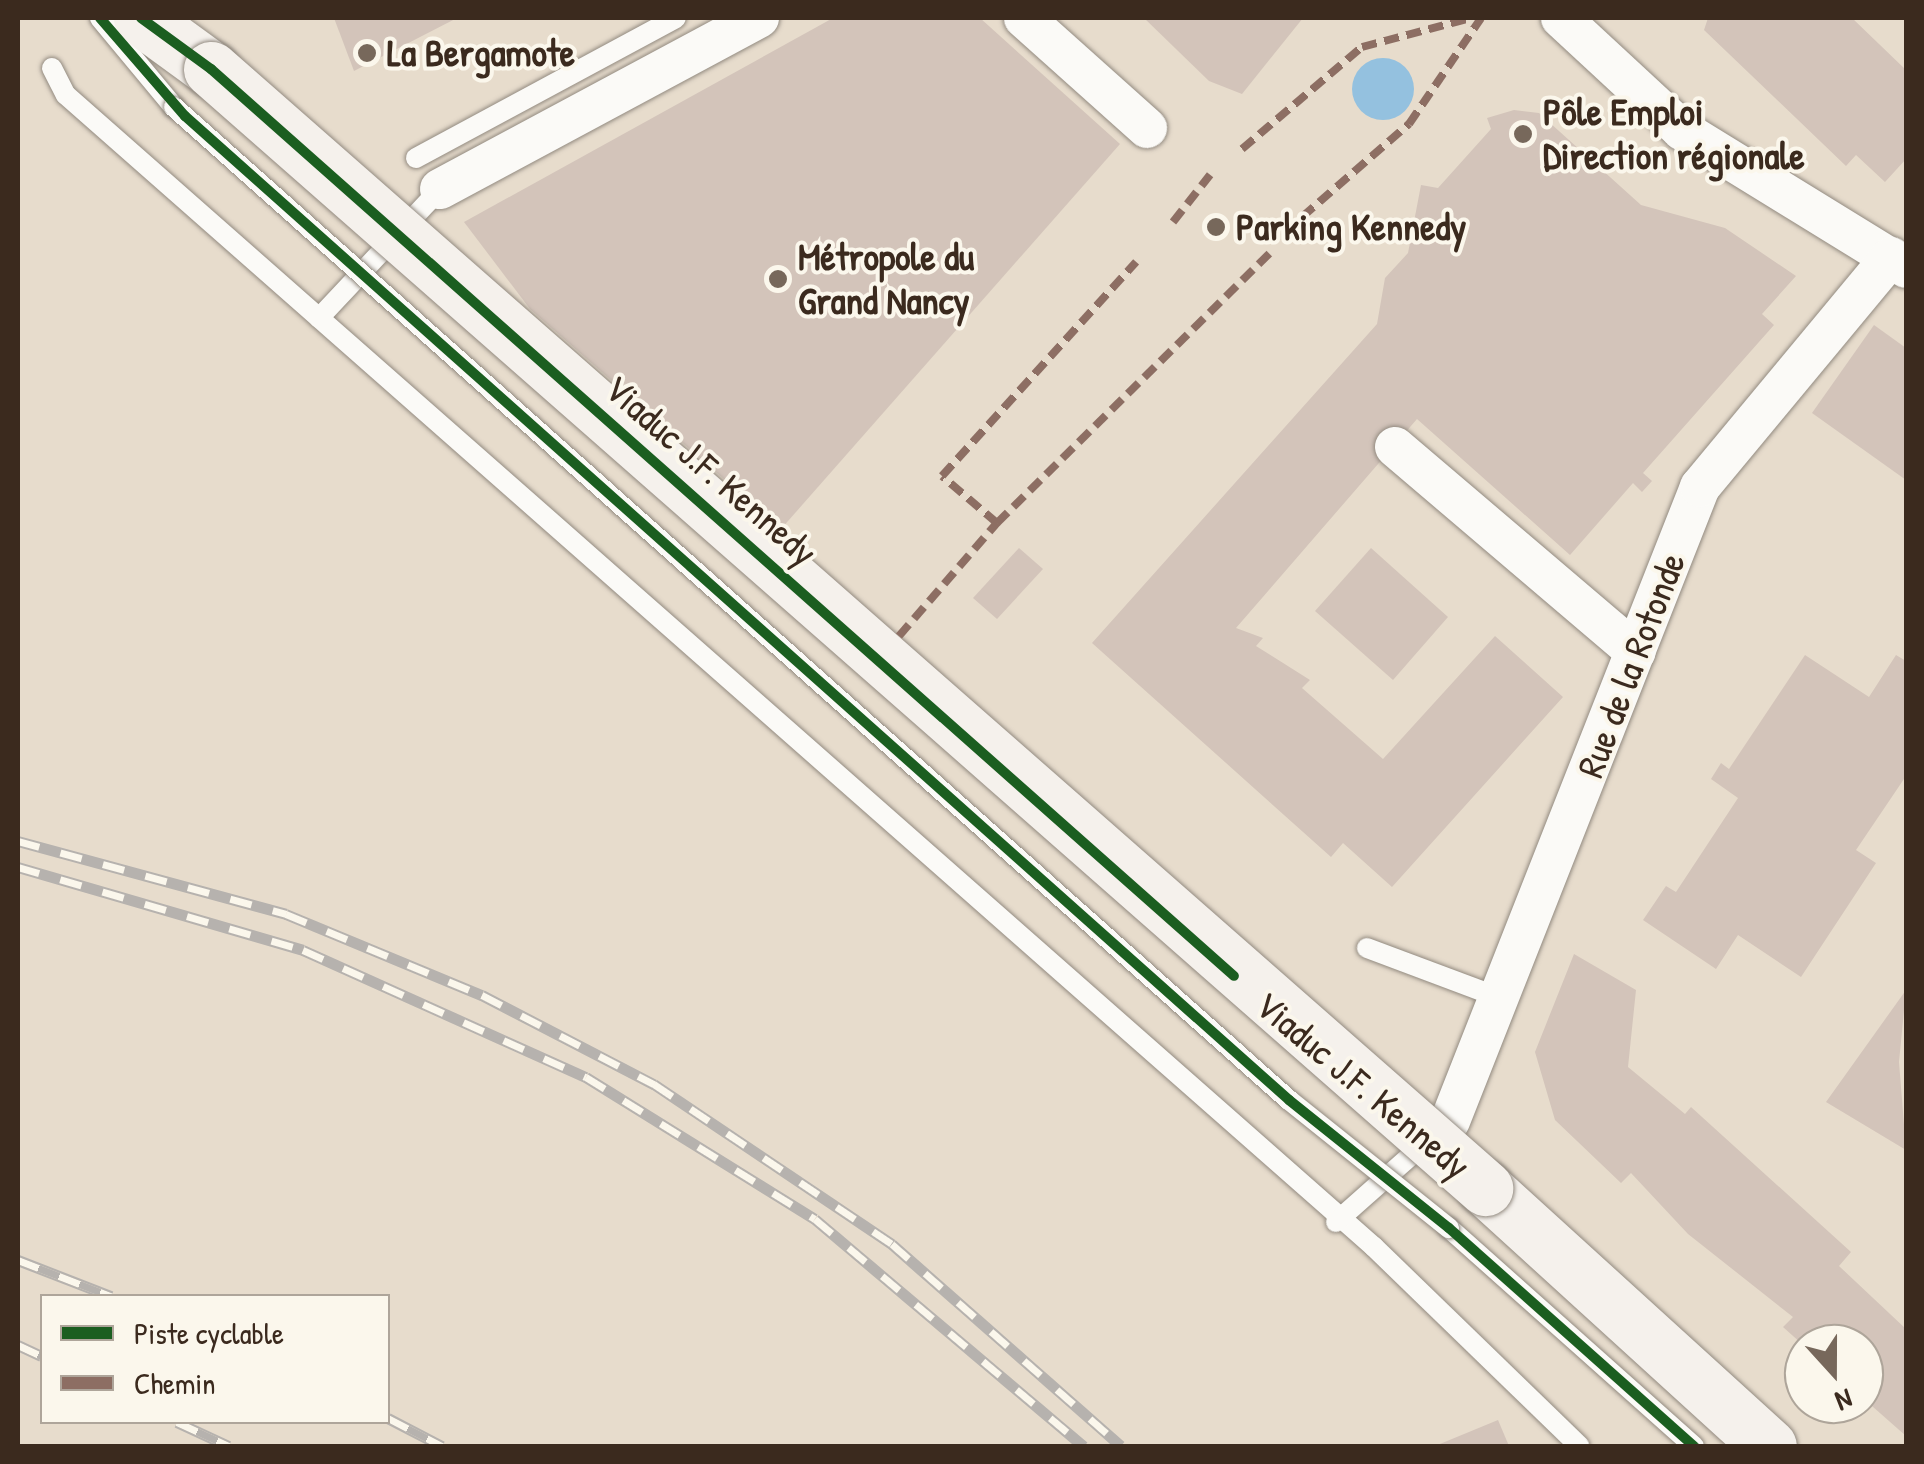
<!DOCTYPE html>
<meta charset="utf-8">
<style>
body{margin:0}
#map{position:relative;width:1924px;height:1464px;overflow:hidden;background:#e7dccc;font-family:"Patrick Hand",sans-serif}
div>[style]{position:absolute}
.water>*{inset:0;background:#94c1df}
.round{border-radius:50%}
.building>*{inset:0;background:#d3c4ba}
.roads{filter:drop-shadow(0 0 2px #928a80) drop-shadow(0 0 2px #928a80)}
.service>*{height:20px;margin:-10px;padding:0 10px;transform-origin:10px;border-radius:10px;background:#fbfaf7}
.minor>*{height:40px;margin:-20px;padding:0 20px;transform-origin:20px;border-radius:20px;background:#fbfaf7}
.secondary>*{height:55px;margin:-27.5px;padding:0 27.5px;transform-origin:27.5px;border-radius:27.5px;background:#f5f1ec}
.rail>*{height:11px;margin-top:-5.5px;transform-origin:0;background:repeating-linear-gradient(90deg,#fbf7ec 0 22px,#b6b2ae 0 44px);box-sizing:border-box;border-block:2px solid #b6b2ae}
.bridges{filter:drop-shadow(0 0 2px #928a80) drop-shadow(0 0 2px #928a80)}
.service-bridge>*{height:20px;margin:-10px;padding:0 10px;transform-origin:10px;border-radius:10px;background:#fbfaf7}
.secondary-bridge>*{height:55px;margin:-27.5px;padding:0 27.5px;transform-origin:27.5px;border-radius:27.5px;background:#f5f1ec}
.quiet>*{height:8px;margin-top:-4px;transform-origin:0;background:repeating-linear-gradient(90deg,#8d6e63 0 15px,transparent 0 23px)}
.cycleway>*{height:10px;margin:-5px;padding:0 5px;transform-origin:5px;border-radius:5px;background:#1b5e20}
.dots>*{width:28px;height:28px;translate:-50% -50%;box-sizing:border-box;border:5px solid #fbf7ec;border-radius:50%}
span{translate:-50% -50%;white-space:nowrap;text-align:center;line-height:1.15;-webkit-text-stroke:8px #fbf7ec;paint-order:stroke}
.poi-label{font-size:38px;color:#3b2a1e;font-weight:700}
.left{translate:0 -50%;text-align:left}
.street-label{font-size:38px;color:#3b2a1e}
.frame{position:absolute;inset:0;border:20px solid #3b2a1e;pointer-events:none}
.legend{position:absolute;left:40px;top:1294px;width:350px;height:130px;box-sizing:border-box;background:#fbf7ec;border:2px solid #aea59a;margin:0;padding:12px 18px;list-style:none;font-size:30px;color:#3b2a1e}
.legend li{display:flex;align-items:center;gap:20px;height:50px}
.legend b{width:50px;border:2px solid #aea59a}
.north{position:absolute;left:1784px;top:1324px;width:100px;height:100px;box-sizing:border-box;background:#fbf7ec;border:2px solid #aea59a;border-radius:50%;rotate:159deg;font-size:28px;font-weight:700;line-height:40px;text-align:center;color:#3b2a1e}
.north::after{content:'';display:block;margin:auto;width:35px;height:45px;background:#77685b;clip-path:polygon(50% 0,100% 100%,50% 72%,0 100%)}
</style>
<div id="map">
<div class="water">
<div class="round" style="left:1352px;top:58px;width:62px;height:62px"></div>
</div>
<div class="building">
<div style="clip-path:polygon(334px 18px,457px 18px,354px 71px)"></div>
<div style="clip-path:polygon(833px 18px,980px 18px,1120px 144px,781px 529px,530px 309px,464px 222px)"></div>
<div style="clip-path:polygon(1144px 18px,1303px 18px,1242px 94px,1209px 81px)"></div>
<div style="clip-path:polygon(1708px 18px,1852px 18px,1906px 70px,1906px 159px,1885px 182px,1856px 155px,1846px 166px,1704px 30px)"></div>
<div style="clip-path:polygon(1514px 110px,1539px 113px,1641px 205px,1725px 228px,1796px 276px,1762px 314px,1774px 325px,1643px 473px,1652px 481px,1642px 492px,1633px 483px,1570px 555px,1417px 419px,1236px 628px,1263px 638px,1256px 646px,1310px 680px,1302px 688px,1383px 759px,1495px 636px,1563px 697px,1392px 887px,1343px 843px,1331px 857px,1092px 643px,1377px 324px,1385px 278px,1408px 253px,1421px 185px,1438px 188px,1491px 129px,1487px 118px)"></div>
<div style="clip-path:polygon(1874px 325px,1906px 348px,1906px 480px,1812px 413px)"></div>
<div style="clip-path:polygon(1019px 548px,1043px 569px,997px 619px,973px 598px)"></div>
<div style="clip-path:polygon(1371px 548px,1448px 617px,1393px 680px,1315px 611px)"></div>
<div style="clip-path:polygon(1805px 655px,1869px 697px,1896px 655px,1906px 661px,1906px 776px,1856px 850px,1876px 863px,1801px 977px,1738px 935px,1716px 969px,1643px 920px,1666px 886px,1676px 892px,1738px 798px,1711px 779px,1721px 763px,1729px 769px)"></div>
<div style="clip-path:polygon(1574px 954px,1636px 990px,1628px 1067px,1685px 1114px,1691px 1107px,1851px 1252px,1839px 1266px,1906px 1329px,1906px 1436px,1864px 1399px,1864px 1344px,1802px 1344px,1783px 1327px,1793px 1317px,1688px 1234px,1631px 1173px,1621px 1183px,1555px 1120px,1535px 1052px)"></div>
<div style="clip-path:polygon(1906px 990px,1899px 1062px,1906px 1150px,1826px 1102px)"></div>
<div style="clip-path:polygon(1498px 1420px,1509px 1446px,1435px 1446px)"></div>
</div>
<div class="roads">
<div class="service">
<div style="left:100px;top:18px;width:116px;rotate:50.3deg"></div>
<div style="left:52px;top:68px;width:30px;rotate:63deg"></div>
<div style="left:66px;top:95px;width:1743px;rotate:41.37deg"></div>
<div style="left:1374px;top:1247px;width:286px;rotate:44.1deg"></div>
<div style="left:416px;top:158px;width:295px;rotate:-28.3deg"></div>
<div style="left:319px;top:318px;width:177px;rotate:-46.8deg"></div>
<div style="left:1367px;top:948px;width:140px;rotate:20.5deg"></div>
<div style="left:1336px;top:1222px;width:120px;rotate:-41.6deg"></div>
<div style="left:1449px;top:1228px;width:328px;rotate:41.7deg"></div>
</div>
<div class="minor">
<div style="left:1024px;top:18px;width:165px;rotate:41.8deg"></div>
<div style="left:1561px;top:18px;width:165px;rotate:42.8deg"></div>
<div style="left:1682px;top:130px;width:263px;rotate:31.6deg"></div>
<div style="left:440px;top:189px;width:362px;rotate:-28.2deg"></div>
<div style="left:1395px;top:447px;width:316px;rotate:40.4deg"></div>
<div style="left:1450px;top:1121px;width:682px;rotate:-68.48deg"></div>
<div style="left:1700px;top:487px;width:299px;rotate:-50.3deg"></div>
</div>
<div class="secondary">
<div style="left:141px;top:18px;width:87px;rotate:36.1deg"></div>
<div style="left:1485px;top:1188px;width:384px;rotate:42.3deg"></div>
</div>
</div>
<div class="rail">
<div style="left:18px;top:841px;width:278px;rotate:15.2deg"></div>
<div style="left:286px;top:914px;width:212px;rotate:22.5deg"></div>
<div style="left:482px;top:995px;width:194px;rotate:27.4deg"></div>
<div style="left:654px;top:1084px;width:287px;rotate:33.9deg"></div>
<div style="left:892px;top:1244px;width:305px;rotate:41.4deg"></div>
<div style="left:18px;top:867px;width:297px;rotate:16.2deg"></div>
<div style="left:303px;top:950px;width:310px;rotate:24.2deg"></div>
<div style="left:586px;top:1077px;width:269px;rotate:31.8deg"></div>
<div style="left:815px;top:1219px;width:352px;rotate:40.2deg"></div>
<div style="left:18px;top:1260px;width:100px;rotate:21.2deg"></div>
<div style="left:18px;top:1345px;width:26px;rotate:25deg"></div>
<div style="left:388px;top:1418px;width:61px;rotate:27.4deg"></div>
<div style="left:177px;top:1422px;width:57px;rotate:24.8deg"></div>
</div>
<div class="bridges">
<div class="service-bridge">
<div style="left:174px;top:107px;width:1493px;rotate:41.69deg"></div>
<div style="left:1289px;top:1100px;width:205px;rotate:38.7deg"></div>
</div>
<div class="secondary-bridge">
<div style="left:211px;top:69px;width:1696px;rotate:41.29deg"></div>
</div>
</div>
<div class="quiet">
<div style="left:1242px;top:149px;width:157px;rotate:-40.4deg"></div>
<div style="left:1362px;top:47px;width:113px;rotate:-14.9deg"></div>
<div style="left:1302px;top:217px;width:142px;rotate:-41deg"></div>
<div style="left:1409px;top:124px;width:128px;rotate:-55.8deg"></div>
<div style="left:1173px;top:222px;width:60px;rotate:-51.8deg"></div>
<div style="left:997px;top:523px;width:72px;rotate:-139.5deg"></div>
<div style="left:942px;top:476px;width:289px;rotate:-47.8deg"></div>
<div style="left:899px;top:636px;width:150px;rotate:-49.1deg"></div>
<div style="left:997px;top:523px;width:391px;rotate:-44.7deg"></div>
</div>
<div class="cycleway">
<div style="left:100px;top:18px;width:130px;rotate:49.1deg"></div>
<div style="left:185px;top:116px;width:1479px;rotate:41.71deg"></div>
<div style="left:1289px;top:1100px;width:205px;rotate:38.7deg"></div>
<div style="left:1449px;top:1228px;width:328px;rotate:41.7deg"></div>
<div style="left:141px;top:18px;width:87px;rotate:36.1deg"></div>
<div style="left:211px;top:69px;width:1367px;rotate:41.56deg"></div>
</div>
<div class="dots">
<div style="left:367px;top:53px;background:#77685b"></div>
<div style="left:1523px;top:134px;background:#77685b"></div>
<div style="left:1216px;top:227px;background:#77685b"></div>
<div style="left:778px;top:279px;background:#77685b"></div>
</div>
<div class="poi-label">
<span class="left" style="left:387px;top:53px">La Bergamote</span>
<span class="left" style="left:1543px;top:134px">Pôle Emploi<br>Direction régionale</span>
<span class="left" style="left:1236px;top:227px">Parking Kennedy</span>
<span class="left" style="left:798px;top:279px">Métropole du<br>Grand Nancy</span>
</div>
<div class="street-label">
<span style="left:711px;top:470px;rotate:41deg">Viaduc J.F. Kennedy</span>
<span style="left:1631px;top:665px;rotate:-69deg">Rue de la Rotonde</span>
<span style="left:1363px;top:1085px;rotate:40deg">Viaduc J.F. Kennedy</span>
</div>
<div class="frame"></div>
<ul class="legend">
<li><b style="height:12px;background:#1b5e20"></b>Piste cyclable</li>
<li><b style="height:12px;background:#8d6e63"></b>Chemin</li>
</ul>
<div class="north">N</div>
</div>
